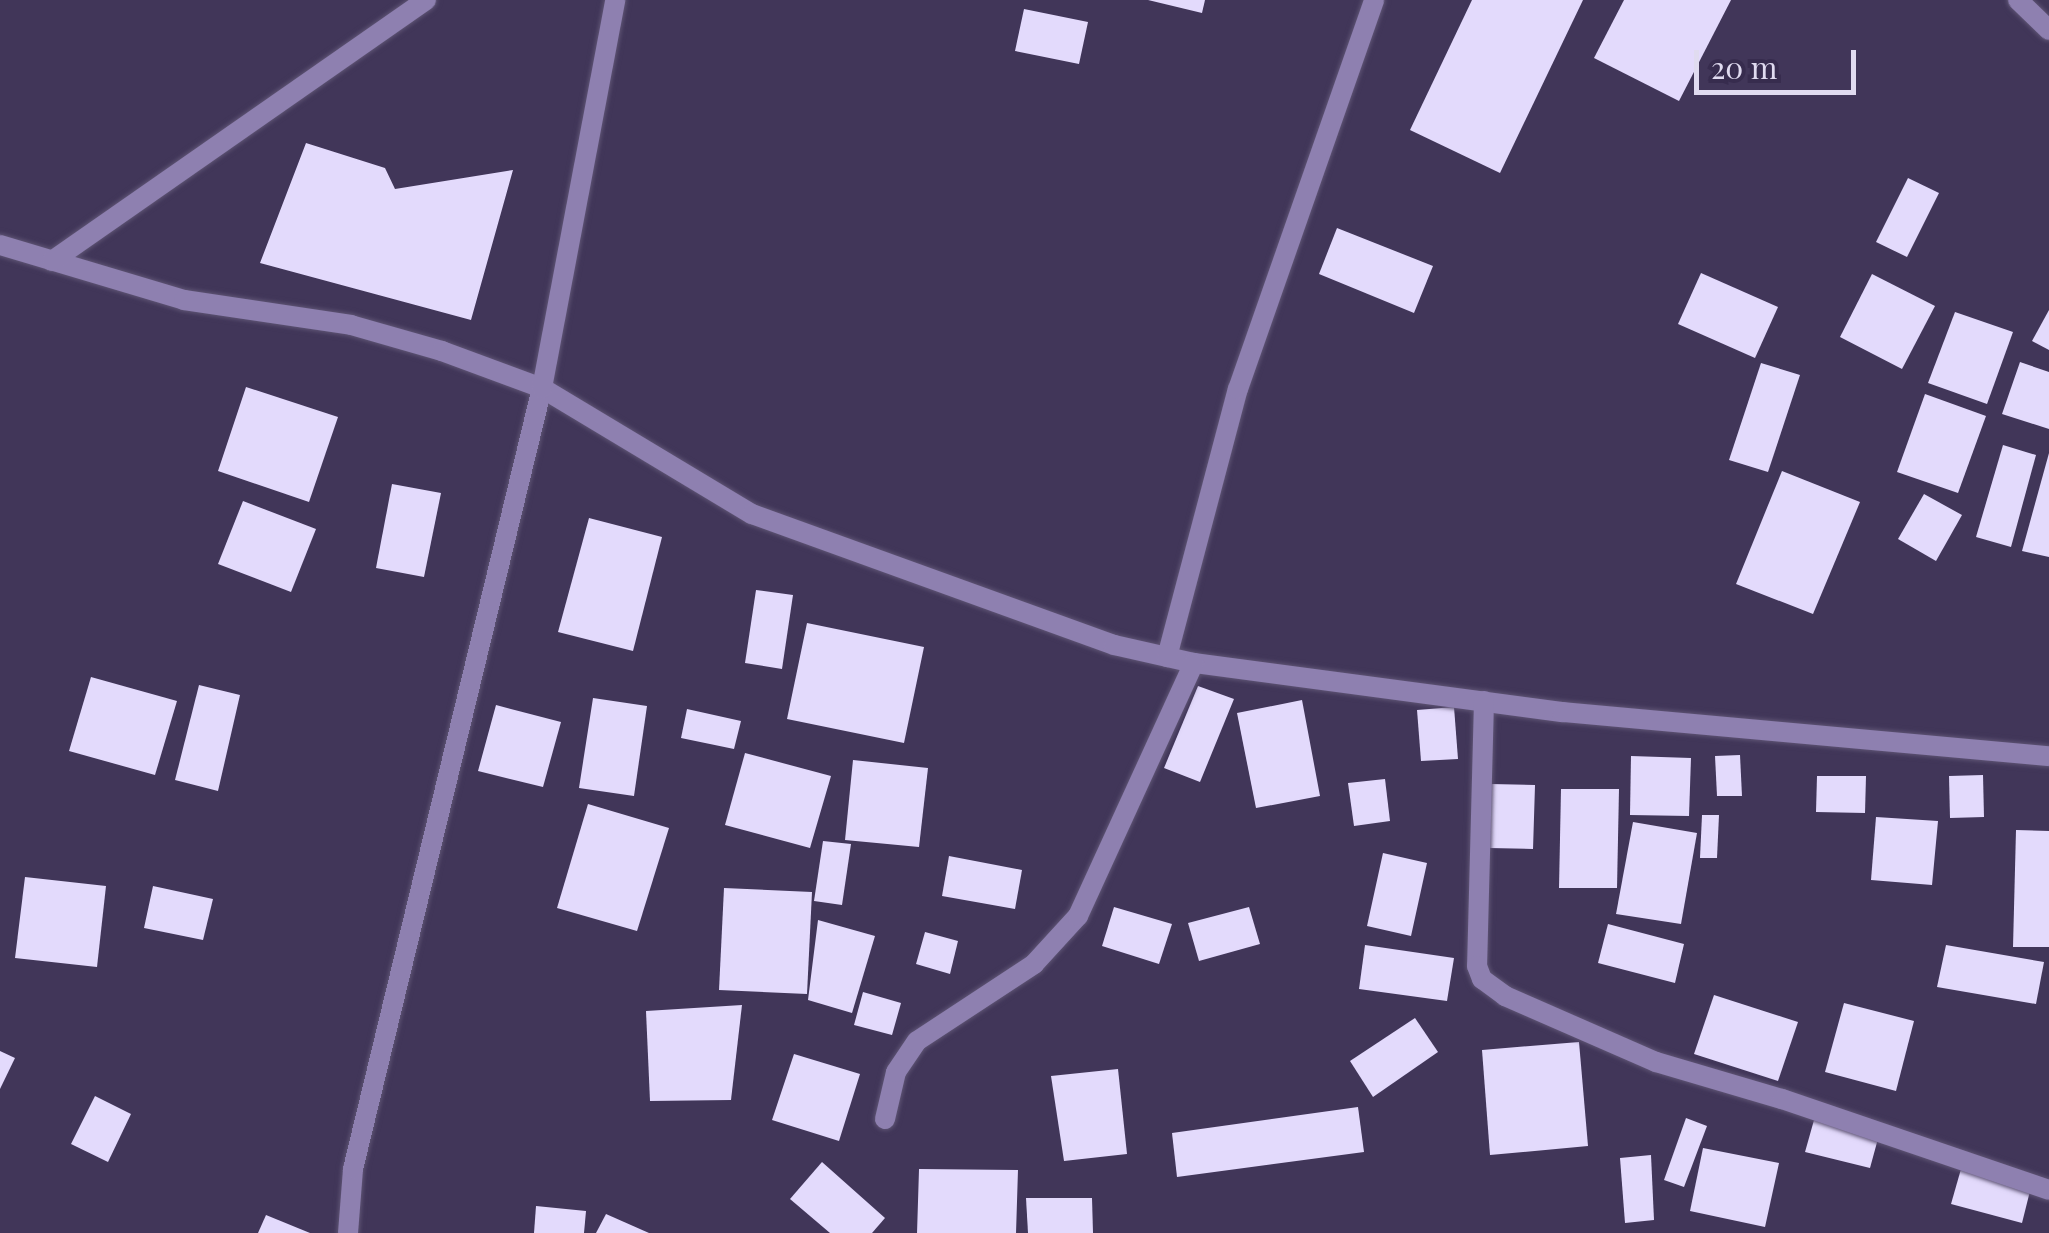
<!DOCTYPE html>
<style>
body{margin:0}
#map{position:relative;width:2049px;height:1233px;overflow:hidden;background:#413659;font-family:"Playfair Display",serif}
div>[style]{position:absolute}
.building>*{inset:0;background:#e3dafc}
.roads{filter:drop-shadow(0 0 2px #5e5474) drop-shadow(0 0 2px #5e5474)}
.minor>*{height:20px;margin:-10px;padding:0 10px;transform-origin:10px;border-radius:10px;background:#8e80b0}
span{translate:-50% -50%;white-space:nowrap;text-align:center;line-height:1.15;-webkit-text-stroke:10px #372c4e;paint-order:stroke}
.scale{position:absolute;left:1694px;top:50px;width:162px;height:45px;box-sizing:border-box;border:5px solid #e0dbf0;border-top:0;padding-left:12px;font-size:30px;line-height:35px;white-space:nowrap;color:#e0dbf0;-webkit-text-stroke:8px #372c4e;paint-order:stroke}
</style>
<div id="map">
<div class="building">
<div style="clip-path:polygon(1148px 0,1205px 0,1202px 13px)"></div>
<div style="clip-path:polygon(1472px 0,1583px 0,1500px 173px,1410px 130px)"></div>
<div style="clip-path:polygon(1624px 0,1731px 0,1679px 101px,1594px 58px)"></div>
<div style="clip-path:polygon(1024px 9px,1088px 22px,1079px 64px,1015px 51px)"></div>
<div style="clip-path:polygon(306px 143px,385px 168px,395px 189px,513px 170px,471px 320px,260px 263px)"></div>
<div style="clip-path:polygon(1908px 178px,1939px 193px,1907px 257px,1876px 242px)"></div>
<div style="clip-path:polygon(1337px 228px,1433px 266px,1414px 313px,1319px 274px)"></div>
<div style="clip-path:polygon(1701px 273px,1778px 307px,1755px 358px,1678px 324px)"></div>
<div style="clip-path:polygon(1872px 274px,1935px 306px,1902px 369px,1840px 337px)"></div>
<div style="clip-path:polygon(2049px 310px,2049px 350px,2032px 341px)"></div>
<div style="clip-path:polygon(1955px 312px,2013px 332px,1987px 404px,1928px 383px)"></div>
<div style="clip-path:polygon(2020px 362px,2049px 372px,2049px 429px,2002px 414px)"></div>
<div style="clip-path:polygon(1761px 363px,1800px 375px,1768px 472px,1729px 460px)"></div>
<div style="clip-path:polygon(246px 387px,338px 417px,309px 502px,218px 471px)"></div>
<div style="clip-path:polygon(1925px 394px,1986px 416px,1958px 493px,1897px 472px)"></div>
<div style="clip-path:polygon(2003px 445px,2036px 455px,2011px 547px,1976px 537px)"></div>
<div style="clip-path:polygon(2049px 453px,2049px 557px,2022px 551px)"></div>
<div style="clip-path:polygon(1782px 471px,1860px 502px,1813px 614px,1736px 584px)"></div>
<div style="clip-path:polygon(392px 484px,441px 493px,424px 577px,376px 568px)"></div>
<div style="clip-path:polygon(1924px 494px,1962px 515px,1936px 561px,1898px 539px)"></div>
<div style="clip-path:polygon(243px 501px,316px 529px,291px 592px,218px 564px)"></div>
<div style="clip-path:polygon(589px 518px,662px 537px,633px 651px,558px 632px)"></div>
<div style="clip-path:polygon(756px 590px,793px 595px,782px 669px,745px 663px)"></div>
<div style="clip-path:polygon(807px 623px,924px 647px,904px 743px,787px 719px)"></div>
<div style="clip-path:polygon(91px 677px,177px 701px,155px 775px,69px 751px)"></div>
<div style="clip-path:polygon(199px 685px,240px 695px,218px 791px,175px 780px)"></div>
<div style="clip-path:polygon(1198px 686px,1234px 699px,1200px 782px,1164px 768px)"></div>
<div style="clip-path:polygon(593px 698px,647px 706px,634px 796px,579px 788px)"></div>
<div style="clip-path:polygon(1302px 700px,1320px 796px,1256px 808px,1237px 713px)"></div>
<div style="clip-path:polygon(496px 705px,561px 722px,543px 787px,478px 771px)"></div>
<div style="clip-path:polygon(1454px 707px,1458px 759px,1421px 761px,1417px 710px)"></div>
<div style="clip-path:polygon(687px 709px,741px 721px,734px 749px,681px 738px)"></div>
<div style="clip-path:polygon(745px 753px,831px 776px,810px 848px,725px 825px)"></div>
<div style="clip-path:polygon(1740px 755px,1742px 796px,1717px 796px,1715px 756px)"></div>
<div style="clip-path:polygon(1631px 756px,1691px 758px,1689px 816px,1630px 815px)"></div>
<div style="clip-path:polygon(853px 760px,928px 768px,919px 847px,845px 840px)"></div>
<div style="clip-path:polygon(1983px 775px,1984px 817px,1950px 818px,1949px 776px)"></div>
<div style="clip-path:polygon(1817px 776px,1866px 776px,1865px 813px,1816px 812px)"></div>
<div style="clip-path:polygon(1385px 779px,1390px 821px,1354px 826px,1348px 783px)"></div>
<div style="clip-path:polygon(1491px 784px,1535px 785px,1533px 849px,1489px 848px)"></div>
<div style="clip-path:polygon(1561px 789px,1619px 789px,1617px 888px,1559px 888px)"></div>
<div style="clip-path:polygon(588px 804px,669px 828px,637px 931px,557px 908px)"></div>
<div style="clip-path:polygon(1702px 815px,1719px 815px,1717px 858px,1700px 858px)"></div>
<div style="clip-path:polygon(1876px 817px,1938px 821px,1932px 885px,1871px 880px)"></div>
<div style="clip-path:polygon(1633px 822px,1697px 833px,1681px 924px,1616px 914px)"></div>
<div style="clip-path:polygon(2016px 830px,2049px 831px,2049px 947px,2013px 947px)"></div>
<div style="clip-path:polygon(823px 841px,851px 844px,842px 905px,814px 901px)"></div>
<div style="clip-path:polygon(1383px 853px,1427px 863px,1411px 936px,1367px 926px)"></div>
<div style="clip-path:polygon(949px 856px,1022px 870px,1015px 909px,942px 896px)"></div>
<div style="clip-path:polygon(25px 877px,106px 886px,97px 967px,15px 958px)"></div>
<div style="clip-path:polygon(153px 886px,213px 899px,203px 940px,144px 928px)"></div>
<div style="clip-path:polygon(724px 888px,812px 892px,807px 994px,719px 990px)"></div>
<div style="clip-path:polygon(1114px 907px,1172px 924px,1159px 964px,1102px 946px)"></div>
<div style="clip-path:polygon(1249px 907px,1260px 944px,1199px 961px,1188px 923px)"></div>
<div style="clip-path:polygon(818px 920px,875px 936px,852px 1013px,808px 1000px)"></div>
<div style="clip-path:polygon(1608px 924px,1684px 944px,1675px 983px,1598px 963px)"></div>
<div style="clip-path:polygon(925px 932px,958px 941px,950px 974px,916px 964px)"></div>
<div style="clip-path:polygon(1365px 945px,1454px 958px,1447px 1001px,1359px 989px)"></div>
<div style="clip-path:polygon(1946px 945px,2044px 962px,2036px 1004px,1937px 987px)"></div>
<div style="clip-path:polygon(863px 992px,901px 1003px,892px 1035px,854px 1025px)"></div>
<div style="clip-path:polygon(1714px 995px,1798px 1022px,1778px 1081px,1694px 1054px)"></div>
<div style="clip-path:polygon(1844px 1003px,1914px 1021px,1896px 1091px,1825px 1072px)"></div>
<div style="clip-path:polygon(742px 1005px,731px 1100px,650px 1101px,646px 1011px)"></div>
<div style="clip-path:polygon(1415px 1018px,1438px 1052px,1373px 1097px,1350px 1061px)"></div>
<div style="clip-path:polygon(1579px 1042px,1588px 1146px,1490px 1155px,1482px 1050px)"></div>
<div style="clip-path:polygon(0 1051px,15px 1058px,0 1089px)"></div>
<div style="clip-path:polygon(794px 1054px,860px 1074px,839px 1141px,772px 1120px)"></div>
<div style="clip-path:polygon(1118px 1069px,1127px 1154px,1064px 1161px,1051px 1076px)"></div>
<div style="clip-path:polygon(95px 1096px,131px 1114px,108px 1162px,71px 1144px)"></div>
<div style="clip-path:polygon(1358px 1107px,1364px 1152px,1177px 1177px,1172px 1133px)"></div>
<div style="clip-path:polygon(1686px 1118px,1707px 1126px,1684px 1187px,1664px 1180px)"></div>
<div style="clip-path:polygon(1814px 1120px,1879px 1135px,1870px 1168px,1805px 1152px)"></div>
<div style="clip-path:polygon(1703px 1148px,1779px 1163px,1765px 1227px,1690px 1211px)"></div>
<div style="clip-path:polygon(1651px 1155px,1654px 1220px,1625px 1223px,1620px 1158px)"></div>
<div style="clip-path:polygon(822px 1162px,885px 1218px,872px 1233px,830px 1233px,790px 1199px)"></div>
<div style="clip-path:polygon(919px 1169px,1018px 1170px,1016px 1233px,917px 1233px)"></div>
<div style="clip-path:polygon(1961px 1169px,2031px 1187px,2022px 1223px,1951px 1204px)"></div>
<div style="clip-path:polygon(1026px 1198px,1092px 1198px,1093px 1233px,1028px 1233px)"></div>
<div style="clip-path:polygon(536px 1206px,586px 1211px,584px 1233px,534px 1233px)"></div>
<div style="clip-path:polygon(606px 1214px,649px 1233px,596px 1233px)"></div>
<div style="clip-path:polygon(266px 1215px,310px 1233px,258px 1233px)"></div>
</div>
<div class="roads">
<div class="minor">
<div style="left:2018px;top:0;width:43px;rotate:44.1deg"></div>
<div style="left:0;top:245px;width:192px;rotate:16.6deg"></div>
<div style="left:184px;top:300px;width:169px;rotate:8.5deg"></div>
<div style="left:351px;top:325px;width:95px;rotate:15.9deg"></div>
<div style="left:442px;top:351px;width:107px;rotate:20.3deg"></div>
<div style="left:542px;top:388px;width:245px;rotate:31deg"></div>
<div style="left:752px;top:514px;width:385px;rotate:19.9deg"></div>
<div style="left:1114px;top:645px;width:82px;rotate:12.7deg"></div>
<div style="left:1194px;top:663px;width:372px;rotate:7.6deg"></div>
<div style="left:1563px;top:712px;width:488px;rotate:5.2deg"></div>
<div style="left:52px;top:261px;width:456px;rotate:-34.9deg"></div>
<div style="left:1167px;top:657px;width:277px;rotate:-75.2deg"></div>
<div style="left:1238px;top:389px;width:412px;rotate:-70.7deg"></div>
<div style="left:1484px;top:701px;width:265px;rotate:91.5deg"></div>
<div style="left:1477px;top:966px;width:14px;rotate:69deg"></div>
<div style="left:1482px;top:979px;width:29px;rotate:36deg"></div>
<div style="left:1505px;top:996px;width:165px;rotate:23.6deg"></div>
<div style="left:1656px;top:1062px;width:131px;rotate:16.4deg"></div>
<div style="left:1782px;top:1099px;width:282px;rotate:18.8deg"></div>
<div style="left:885px;top:1119px;width:48px;rotate:-76.8deg"></div>
<div style="left:896px;top:1072px;width:37px;rotate:-56deg"></div>
<div style="left:917px;top:1041px;width:140px;rotate:-33.3deg"></div>
<div style="left:1034px;top:964px;width:65px;rotate:-47.5deg"></div>
<div style="left:1078px;top:916px;width:278px;rotate:-65.4deg"></div>
<div style="left:348px;top:1233px;width:64px;rotate:-85.5deg"></div>
<div style="left:353px;top:1169px;width:804px;rotate:-76.4deg"></div>
<div style="left:542px;top:388px;width:395px;rotate:-79.3deg"></div>
</div>
</div>
<div class="scale">20 m</div>
</div>
